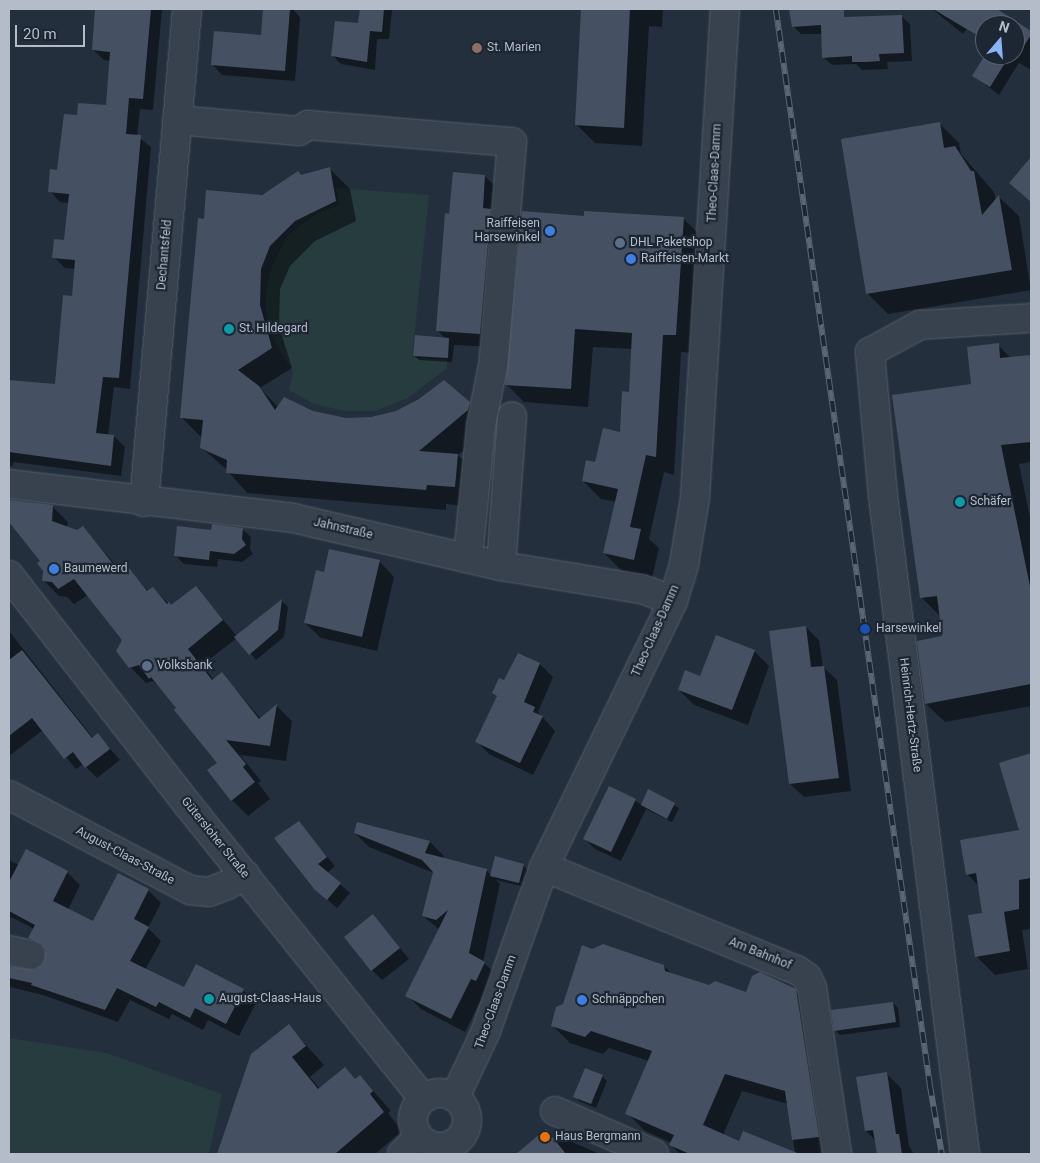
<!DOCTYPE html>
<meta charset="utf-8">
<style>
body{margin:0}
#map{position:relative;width:1040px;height:1163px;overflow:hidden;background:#242f3e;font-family:Roboto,sans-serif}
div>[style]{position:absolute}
.green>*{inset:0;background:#263c3f}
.shadow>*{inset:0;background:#0007}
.building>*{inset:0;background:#455162}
.roads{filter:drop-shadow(0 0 1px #565f6c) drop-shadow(0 0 1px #565f6c)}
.minor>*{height:28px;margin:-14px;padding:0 14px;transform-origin:14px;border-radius:14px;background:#38414e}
.minor>.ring{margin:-14px;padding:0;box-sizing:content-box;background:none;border:28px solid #38414e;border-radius:50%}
.rail>*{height:5.5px;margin-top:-2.75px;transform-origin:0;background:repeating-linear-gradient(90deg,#1d2633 0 11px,#5a6575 0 22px);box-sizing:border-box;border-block:1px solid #5a6575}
.dots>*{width:14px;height:14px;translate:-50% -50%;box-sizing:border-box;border:2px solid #1d2633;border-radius:50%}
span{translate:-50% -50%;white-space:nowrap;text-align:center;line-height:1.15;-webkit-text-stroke:4.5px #1d2633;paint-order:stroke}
.poi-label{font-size:12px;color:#b4bcc9}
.left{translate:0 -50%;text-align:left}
.right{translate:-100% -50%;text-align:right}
.street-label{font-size:12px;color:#b4bcc9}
.frame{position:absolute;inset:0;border:10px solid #b4bcc9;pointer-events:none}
.north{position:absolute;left:975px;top:15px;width:50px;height:50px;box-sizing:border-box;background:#1d2633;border:1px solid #59626f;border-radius:50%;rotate:18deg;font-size:14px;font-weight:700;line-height:20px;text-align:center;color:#b4bcc9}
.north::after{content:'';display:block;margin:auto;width:18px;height:22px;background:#8ab4f8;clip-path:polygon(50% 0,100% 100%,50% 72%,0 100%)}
.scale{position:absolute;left:15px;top:25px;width:70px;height:22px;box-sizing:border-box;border:2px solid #b4bcc9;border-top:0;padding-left:6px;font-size:15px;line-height:18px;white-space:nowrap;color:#b4bcc9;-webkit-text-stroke:4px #1d2633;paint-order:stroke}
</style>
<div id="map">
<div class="green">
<div style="clip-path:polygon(336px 188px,429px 195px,412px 357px,447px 360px,447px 368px,408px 398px,375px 411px,345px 411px,314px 404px,289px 390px,293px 371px,278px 349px,267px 324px,265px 297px,271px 268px,287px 236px,316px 214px,339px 205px)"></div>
<div style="clip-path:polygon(9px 1038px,106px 1053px,222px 1094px,209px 1154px,9px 1154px)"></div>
</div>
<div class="shadow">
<div style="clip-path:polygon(97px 9px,162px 9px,153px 110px,140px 109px,137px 136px,151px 147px,130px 389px,114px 387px,108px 435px,114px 436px,125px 447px,121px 476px,14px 462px,12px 466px,9px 466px,9px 381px,56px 385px,73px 298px,76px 269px,65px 268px,54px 257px,66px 241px,69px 203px,60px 202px,50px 191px,78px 116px,107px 107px,110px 61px,104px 60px,93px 50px)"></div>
<div style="clip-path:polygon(264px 9px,293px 9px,300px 18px,295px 81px,222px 75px,212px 64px,262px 36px)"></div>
<div style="clip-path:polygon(361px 9px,392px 10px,389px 39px,377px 39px,375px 70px,341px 64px,333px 56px,359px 24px)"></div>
<div style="clip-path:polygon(583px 9px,663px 9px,662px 27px,649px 26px,642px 146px,595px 143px,576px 124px)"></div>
<div style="clip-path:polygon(791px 9px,824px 9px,828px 13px,829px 20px,901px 16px,910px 24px,912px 61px,887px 62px,888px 69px,862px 70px,856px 64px,832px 65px,823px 57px,822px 34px,801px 34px,793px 26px)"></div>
<div style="clip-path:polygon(932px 9px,987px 9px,998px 17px,1001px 13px,1031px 32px,1031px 70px,1019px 63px,999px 95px,974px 76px,986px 55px,1015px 55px,1015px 25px,985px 25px,985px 41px,967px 29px,963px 34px)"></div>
<div style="clip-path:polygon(939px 123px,959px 143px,961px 154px,994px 192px,996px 201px,999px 197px,1019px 216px,1031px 290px,888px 314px,868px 294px,843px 140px)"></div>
<div style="clip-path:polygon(330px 169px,350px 189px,356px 221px,315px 241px,290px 266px,280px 289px,279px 326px,292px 368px,260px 388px,278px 407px,346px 419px,371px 418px,469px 403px,489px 424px,488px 430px,458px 455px,478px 475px,475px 507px,446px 504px,446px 510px,247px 493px,227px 470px,202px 448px,202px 438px,182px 418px,205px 220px,302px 176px)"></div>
<div style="clip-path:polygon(485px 176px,499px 190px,494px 347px,454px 345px,452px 362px,419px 360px,414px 356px,446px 339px,437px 330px,451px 215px)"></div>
<div style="clip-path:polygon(585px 217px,683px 218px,701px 236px,694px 353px,681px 352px,674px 475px,664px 472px,649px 539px,659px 548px,652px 578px,622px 571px,604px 553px,616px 502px,601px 499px,583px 481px,622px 433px,630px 393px,633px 349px,593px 347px,588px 407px,524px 402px,506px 384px)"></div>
<div style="clip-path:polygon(998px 345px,1011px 358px,1031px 356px,1031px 462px,1019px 464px,1031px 522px,1031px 706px,945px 722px,926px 704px,944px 637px,940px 616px,921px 597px,972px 385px)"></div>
<div style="clip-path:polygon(13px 502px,52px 506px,68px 522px,67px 528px,77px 532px,82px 527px,119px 569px,124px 565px,149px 592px,153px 588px,172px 607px,196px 588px,237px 636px,282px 601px,288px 607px,284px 637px,256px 660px,237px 638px,202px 665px,214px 680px,222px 674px,261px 719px,277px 706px,292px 721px,286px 761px,240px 755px,261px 781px,258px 783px,270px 799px,248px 816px,232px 800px,209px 770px,219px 763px,167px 694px,153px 681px,146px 683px,130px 667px,123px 640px,88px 595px,74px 604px,67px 597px,59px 596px,43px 580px,42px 561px,9px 520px,9px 505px)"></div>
<div style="clip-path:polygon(242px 529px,251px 537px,250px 549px,253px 554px,242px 562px,218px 559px,217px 567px,184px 564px,176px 556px,212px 531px)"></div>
<div style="clip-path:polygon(379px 561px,394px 577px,377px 651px,321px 638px,305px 623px,325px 574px)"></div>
<div style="clip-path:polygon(806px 627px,819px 640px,823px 667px,837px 680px,851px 791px,804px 797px,790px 784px)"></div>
<div style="clip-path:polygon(9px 631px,93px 738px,98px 735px,120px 760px,97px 778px,83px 764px,76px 769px,43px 730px,9px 756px)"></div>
<div style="clip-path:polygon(754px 651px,769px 666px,748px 725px,694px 705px,679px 690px)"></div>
<div style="clip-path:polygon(540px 664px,553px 677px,538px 712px,555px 731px,533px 775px,489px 754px,476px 741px,498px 697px,493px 693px,505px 682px)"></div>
<div style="clip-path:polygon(1031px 754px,1031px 929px,1022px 930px,1028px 969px,995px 975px,976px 956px,984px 914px,980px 887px,967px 874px,1020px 831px,1000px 764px)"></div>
<div style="clip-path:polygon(609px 788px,635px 800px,642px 806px,649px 791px,679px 808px,672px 822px,646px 809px,621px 861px,595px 849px,585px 839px)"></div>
<div style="clip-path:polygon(299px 823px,335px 866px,327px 873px,350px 893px,337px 908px,316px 890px)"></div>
<div style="clip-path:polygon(355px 833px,430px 842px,444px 856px,442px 859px,486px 870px,491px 875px,523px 865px,528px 870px,524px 887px,496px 880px,500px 884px,483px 962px,499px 977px,485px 992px,465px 1032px,421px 1009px,407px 995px,440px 930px,423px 916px,434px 873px,369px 847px)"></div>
<div style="clip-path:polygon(27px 851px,67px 872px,80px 885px,68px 910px,93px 922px,148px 890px,161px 903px,148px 928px,161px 941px,145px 970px,185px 989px,243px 990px,256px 1003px,239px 1036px,208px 1020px,203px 1030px,172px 1014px,169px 1019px,130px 1000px,118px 1022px,43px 995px,10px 987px,9px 966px,26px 971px,34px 971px,43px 966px,47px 958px,46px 953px,29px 938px,34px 929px,11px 917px,9px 921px,9px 860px,19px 865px)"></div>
<div style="clip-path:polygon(373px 915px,409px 959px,382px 980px,372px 970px)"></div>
<div style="clip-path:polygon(evenodd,664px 966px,672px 974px,709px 986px,747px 993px,795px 990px,813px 1008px,836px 1154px,680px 1154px,671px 1145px,672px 1143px,645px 1131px,627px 1113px,649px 1061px,609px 1048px,603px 1054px,570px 1043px,552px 1025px,664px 966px,742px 1091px,788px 1104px,795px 1153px,740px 1142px,723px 1135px,742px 1091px)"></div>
<div style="clip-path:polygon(893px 1003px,898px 1008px,900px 1027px,840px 1035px,835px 1030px)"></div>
<div style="clip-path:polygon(289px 1026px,324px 1065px,310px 1077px,320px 1089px,345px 1069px,356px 1080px,360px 1076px,391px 1111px,388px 1113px,402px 1131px,375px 1154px,219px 1154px)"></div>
<div style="clip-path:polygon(887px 1074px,901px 1088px,909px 1146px,914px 1154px,878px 1154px,876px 1141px,866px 1131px)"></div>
<div style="clip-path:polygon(602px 1076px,607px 1081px,596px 1108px,579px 1101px,574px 1096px)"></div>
<div style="clip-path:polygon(546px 1131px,556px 1141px,558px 1136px,600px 1154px,518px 1154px)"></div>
</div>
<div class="building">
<div style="clip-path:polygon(95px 9px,151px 9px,143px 99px,129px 98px,126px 134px,141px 135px,119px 378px,103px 377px,96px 433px,114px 435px,111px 466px,9px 452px,9px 380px,55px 384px,63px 295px,72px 296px,75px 260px,52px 258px,54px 239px,64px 240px,69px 194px,48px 192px,50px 169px,57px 170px,64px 114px,77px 115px,78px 103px,106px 105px,110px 52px,92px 50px)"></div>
<div style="clip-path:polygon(263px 9px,290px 9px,285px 71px,211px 65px,214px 31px,261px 35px)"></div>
<div style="clip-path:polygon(360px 9px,384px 9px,382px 32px,370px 31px,367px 62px,331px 56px,335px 21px,358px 23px)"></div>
<div style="clip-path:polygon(581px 9px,630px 9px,624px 128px,575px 125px)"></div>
<div style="clip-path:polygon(789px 9px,844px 9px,844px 17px,902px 15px,904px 53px,879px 54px,880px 61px,866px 62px,852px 62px,852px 56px,822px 58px,821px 25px,792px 27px)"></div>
<div style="clip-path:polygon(933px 9px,997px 9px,1031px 31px,1031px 35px,1016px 58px,1010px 55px,1015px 55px,1015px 25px,985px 25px,985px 40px)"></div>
<div style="clip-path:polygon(985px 55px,1010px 55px,990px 87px,972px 76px)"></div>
<div style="clip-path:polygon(940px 122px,944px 148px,955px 146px,971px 171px,974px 171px,982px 215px,999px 195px,1012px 270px,866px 294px,841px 139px)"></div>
<div style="clip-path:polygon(1031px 157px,1031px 202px,1009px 183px)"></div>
<div style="clip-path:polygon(330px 167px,336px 201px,295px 221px,270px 246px,261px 269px,260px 305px,272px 348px,238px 370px,259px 386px,275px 410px,284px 397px,313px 411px,346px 418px,371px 417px,396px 411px,419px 399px,444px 380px,470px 402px,468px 410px,419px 451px,458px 454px,455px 487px,427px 485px,426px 490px,226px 473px,227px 460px,200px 448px,203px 420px,180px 418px,198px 218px,204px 219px,206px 190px,262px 195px,298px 171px,301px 175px)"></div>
<div style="clip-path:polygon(453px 172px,485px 175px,483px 208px,491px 209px,480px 334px,436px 331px,445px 213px,449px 214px)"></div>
<div style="clip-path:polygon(522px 211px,584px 216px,584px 211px,684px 217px,676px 335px,663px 335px,656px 457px,646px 455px,630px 527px,641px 529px,634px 560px,603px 553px,618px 489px,582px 481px,586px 460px,595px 462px,603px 428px,620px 432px,622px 391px,629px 392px,632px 333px,575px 329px,571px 389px,505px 385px)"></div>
<div style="clip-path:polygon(415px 335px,449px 338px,448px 358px,413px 356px)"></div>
<div style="clip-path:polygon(999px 343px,1000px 358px,1031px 355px,1031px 442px,1001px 445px,1031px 591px,1031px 684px,925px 704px,917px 641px,942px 636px,937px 596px,920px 598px,892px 395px,971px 384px,967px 347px)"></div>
<div style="clip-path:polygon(9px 500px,53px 505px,52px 521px,77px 530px,83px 526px,117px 569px,125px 563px,147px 591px,153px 587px,167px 604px,169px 602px,171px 605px,196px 586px,223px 620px,188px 649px,212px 680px,222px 672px,259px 719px,277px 704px,270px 746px,226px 740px,246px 764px,243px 767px,255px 782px,231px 801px,207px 770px,217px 763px,174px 710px,176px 708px,151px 677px,149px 679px,139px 665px,129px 668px,116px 651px,122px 640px,74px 579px,58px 589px,52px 582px,42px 581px,43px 571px,37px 563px,40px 561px,9px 522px)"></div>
<div style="clip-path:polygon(212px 524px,243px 528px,242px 539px,246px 545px,234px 554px,210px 551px,209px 560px,174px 556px,177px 526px,211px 530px)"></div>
<div style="clip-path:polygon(329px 549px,380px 560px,362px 637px,304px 623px,316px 570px,324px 572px)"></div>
<div style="clip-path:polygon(282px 599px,278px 630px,249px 655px,234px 637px)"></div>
<div style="clip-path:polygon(806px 626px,811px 667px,824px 666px,839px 778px,789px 784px,769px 631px)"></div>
<div style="clip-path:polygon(716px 635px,755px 650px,732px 710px,678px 690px,685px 670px,700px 676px)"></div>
<div style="clip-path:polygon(22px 650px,92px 738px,98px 733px,110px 749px,85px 768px,73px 752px,64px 759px,32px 718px,9px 736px,9px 660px)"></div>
<div style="clip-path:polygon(518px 653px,540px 663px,524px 702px,535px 707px,533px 712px,543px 716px,520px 763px,475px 742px,497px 696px,492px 693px,499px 678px,504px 680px)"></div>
<div style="clip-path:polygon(1031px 753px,1031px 878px,1019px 880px,1019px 909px,1004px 912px,1010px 951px,975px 957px,968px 915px,982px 913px,976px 873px,966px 875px,960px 840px,1019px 830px,999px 763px)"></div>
<div style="clip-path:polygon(609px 786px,636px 799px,611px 852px,583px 839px)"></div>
<div style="clip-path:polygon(648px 789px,675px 803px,667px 819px,641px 805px)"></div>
<div style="clip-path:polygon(299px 821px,327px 857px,318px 864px,341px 883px,327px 900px,315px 890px,274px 838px)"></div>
<div style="clip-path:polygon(357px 822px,430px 841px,425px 853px,487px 869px,469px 953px,485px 962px,476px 981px,471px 979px,451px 1019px,405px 996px,448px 910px,436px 920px,422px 916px,433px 872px,422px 860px,354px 833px)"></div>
<div style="clip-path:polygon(26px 849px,68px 871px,53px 901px,93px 921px,118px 873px,149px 889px,134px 919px,149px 927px,130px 961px,184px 987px,196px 964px,244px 989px,226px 1024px,195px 1008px,190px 1018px,159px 1002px,156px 1007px,117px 988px,105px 1010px,31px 985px,32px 983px,9px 978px,9px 966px,34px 970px,42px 965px,45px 958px,45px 950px,41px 944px,28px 938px,35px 925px,9px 911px,9px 882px)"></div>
<div style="clip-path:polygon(495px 856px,524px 864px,519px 883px,490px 876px)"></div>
<div style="clip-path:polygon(373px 914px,400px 948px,371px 971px,344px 937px)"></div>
<div style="clip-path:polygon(603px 944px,664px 965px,665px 971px,709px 985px,715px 981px,746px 992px,752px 976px,760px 972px,796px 989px,819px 1137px,792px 1140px,785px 1091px,725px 1074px,703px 1125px,739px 1141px,743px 1131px,800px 1154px,690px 1154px,669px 1145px,674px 1135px,625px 1114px,652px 1051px,591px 1031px,585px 1037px,551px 1026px,556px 1007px,563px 1004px,582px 945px,592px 949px)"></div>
<div style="clip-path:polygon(893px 1002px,896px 1022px,834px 1031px,831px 1010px)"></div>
<div style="clip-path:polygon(289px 1024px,306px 1046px,292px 1057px,318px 1089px,345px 1067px,355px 1079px,360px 1075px,373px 1091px,370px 1094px,384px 1112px,335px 1154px,217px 1154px,251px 1054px)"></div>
<div style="clip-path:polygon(585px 1068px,603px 1075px,591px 1104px,573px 1097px)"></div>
<div style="clip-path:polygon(887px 1072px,896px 1134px,899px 1134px,902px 1154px,877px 1154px,873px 1130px,865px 1131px,856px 1077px)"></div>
<div style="clip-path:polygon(546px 1129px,566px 1154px,516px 1154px)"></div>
</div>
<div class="roads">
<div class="minor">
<div style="left:177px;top:120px;width:122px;rotate:5.2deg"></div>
<div style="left:299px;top:131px;width:11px;rotate:-34deg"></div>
<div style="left:308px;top:125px;width:205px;rotate:4.8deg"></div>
<div style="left:512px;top:142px;width:225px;rotate:94.8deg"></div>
<div style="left:493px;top:366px;width:60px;rotate:101.5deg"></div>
<div style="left:481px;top:425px;width:134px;rotate:95.6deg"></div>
<div style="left:9px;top:484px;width:286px;rotate:6.8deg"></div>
<div style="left:293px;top:518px;width:213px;rotate:13deg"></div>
<div style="left:501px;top:566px;width:143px;rotate:9.3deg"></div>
<div style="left:642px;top:589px;width:33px;rotate:21deg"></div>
<div style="left:144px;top:502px;width:495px;rotate:-85deg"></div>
<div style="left:501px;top:566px;width:150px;rotate:-85.8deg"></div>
<div style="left:9px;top:575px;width:291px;rotate:52.1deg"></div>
<div style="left:188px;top:805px;width:376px;rotate:51.3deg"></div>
<div style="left:9px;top:795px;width:204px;rotate:27.7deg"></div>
<div style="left:190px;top:890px;width:19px;rotate:6deg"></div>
<div style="left:209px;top:892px;width:19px;rotate:-21deg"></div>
<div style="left:227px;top:885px;width:21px;rotate:-29deg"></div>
<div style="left:544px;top:867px;width:273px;rotate:22.2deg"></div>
<div style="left:797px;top:970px;width:12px;rotate:35deg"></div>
<div style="left:807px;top:977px;width:12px;rotate:66deg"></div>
<div style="left:812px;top:988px;width:168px;rotate:81.4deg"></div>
<div style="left:9px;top:950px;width:22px;rotate:13deg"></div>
<div class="ring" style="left:413px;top:1093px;width:26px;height:26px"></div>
<div style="left:455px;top:1097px;width:73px;rotate:-64.8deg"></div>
<div style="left:486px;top:1031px;width:174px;rotate:-70.5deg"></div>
<div style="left:544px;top:867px;width:296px;rotate:-64.1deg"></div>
<div style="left:673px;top:601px;width:39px;rotate:-73deg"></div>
<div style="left:684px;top:564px;width:67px;rotate:-80.5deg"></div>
<div style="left:695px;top:498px;width:490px;rotate:-86.5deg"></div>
<div style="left:555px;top:1111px;width:108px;rotate:23.5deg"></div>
<div style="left:402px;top:1154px;width:24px;rotate:-45deg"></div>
<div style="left:965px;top:1154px;width:663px;rotate:-97.1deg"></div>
<div style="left:883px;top:496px;width:145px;rotate:-95.2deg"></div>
<div style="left:870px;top:352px;width:57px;rotate:-28.4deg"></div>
<div style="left:920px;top:325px;width:111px;rotate:-3.6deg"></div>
</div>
</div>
<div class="rail">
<div style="left:776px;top:9px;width:1087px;rotate:81.85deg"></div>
<div style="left:930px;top:1085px;width:70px;rotate:80.1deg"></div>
</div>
<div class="dots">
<div style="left:477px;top:48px;background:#8d6e63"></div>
<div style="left:550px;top:231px;background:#3f7fe0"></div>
<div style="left:620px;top:243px;background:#5c6f8a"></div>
<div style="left:631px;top:259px;background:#3f7fe0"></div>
<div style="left:229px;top:329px;background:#0f9aa8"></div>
<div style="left:960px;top:502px;background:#0f9aa8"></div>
<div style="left:54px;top:569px;background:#3f7fe0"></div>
<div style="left:865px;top:629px;background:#1a4fb4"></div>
<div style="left:147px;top:666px;background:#5c6f8a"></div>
<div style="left:209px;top:999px;background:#0f9aa8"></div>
<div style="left:582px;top:1000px;background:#3f7fe0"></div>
<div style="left:545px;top:1137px;background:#e8710a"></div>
</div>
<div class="poi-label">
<span class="left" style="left:487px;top:48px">St. Marien</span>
<span class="right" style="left:540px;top:231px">Raiffeisen<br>Harsewinkel</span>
<span class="left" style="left:630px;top:243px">DHL Paketshop</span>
<span class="left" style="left:641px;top:259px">Raiffeisen-Markt</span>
<span class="left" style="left:239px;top:329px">St. Hildegard</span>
<span class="left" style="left:970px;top:502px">Schäfer</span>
<span class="left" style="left:64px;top:569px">Baumewerd</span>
<span class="left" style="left:876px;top:629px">Harsewinkel</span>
<span class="left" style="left:157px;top:666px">Volksbank</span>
<span class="left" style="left:219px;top:999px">August-Claas-Haus</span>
<span class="left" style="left:592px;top:1000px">Schnäppchen</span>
<span class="left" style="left:555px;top:1137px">Haus Bergmann</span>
</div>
<div class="street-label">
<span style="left:715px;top:173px;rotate:-87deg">Theo-Claas-Damm</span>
<span style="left:165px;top:255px;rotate:-85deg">Dechantsfeld</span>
<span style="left:343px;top:529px;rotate:13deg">Jahnstraße</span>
<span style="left:656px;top:631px;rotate:-66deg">Theo-Claas-Damm</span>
<span style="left:910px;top:715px;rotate:83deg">Heinrich-Hertz-Straße</span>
<span style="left:215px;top:838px;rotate:51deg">Gütersloher Straße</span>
<span style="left:125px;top:856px;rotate:28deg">August-Claas-Straße</span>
<span style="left:760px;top:954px;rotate:22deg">Am Bahnhof</span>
<span style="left:496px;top:1002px;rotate:-70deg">Theo-Claas-Damm</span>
</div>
<div class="frame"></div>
<div class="north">N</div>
<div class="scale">20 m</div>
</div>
